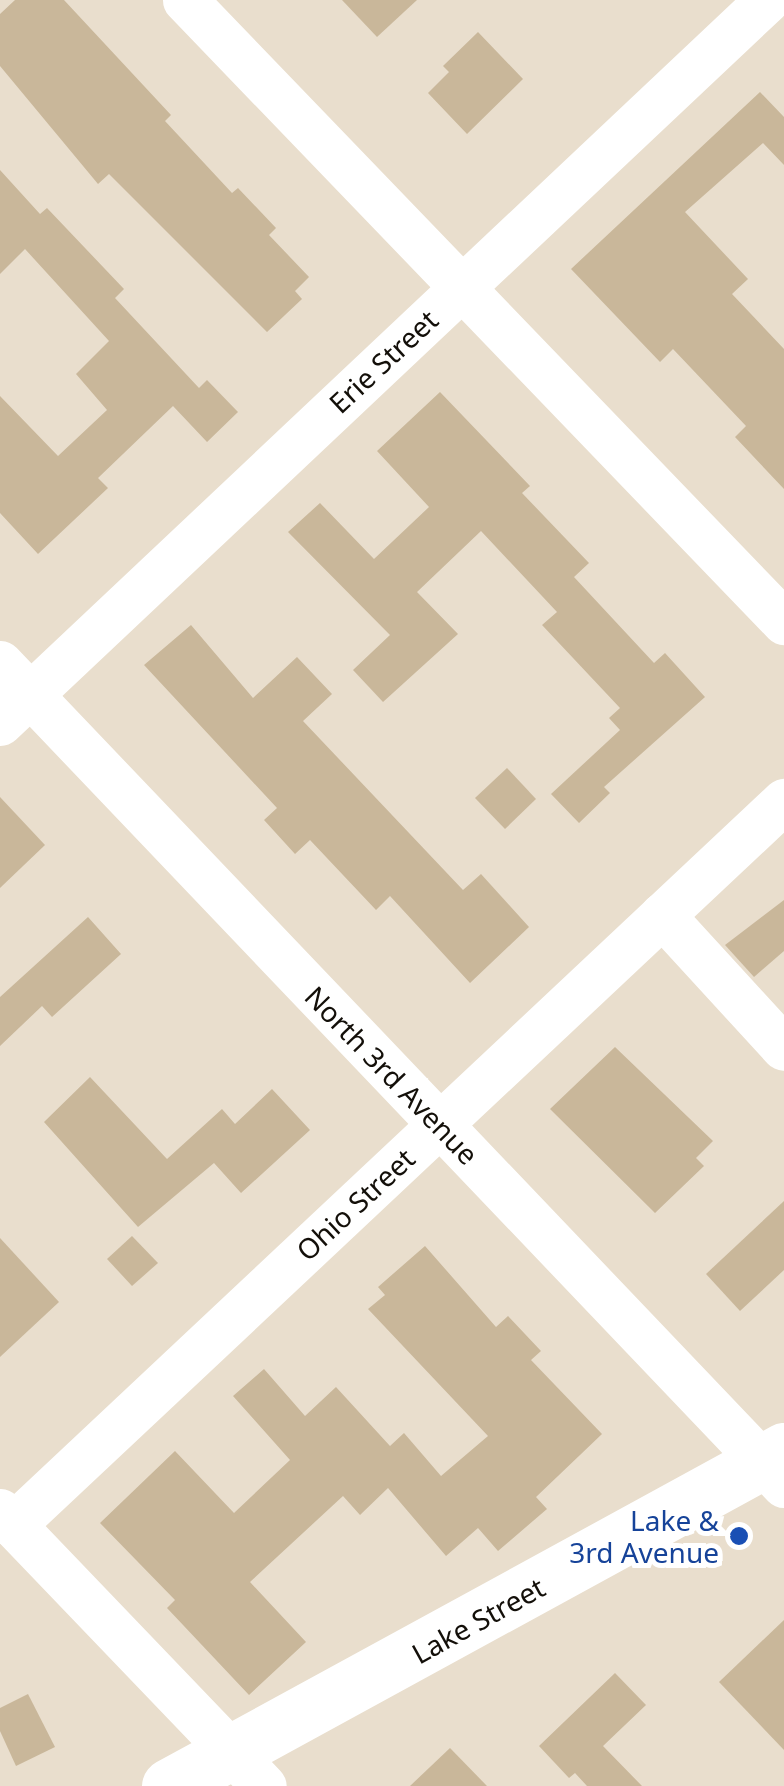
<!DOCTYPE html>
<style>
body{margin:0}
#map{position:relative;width:784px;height:1786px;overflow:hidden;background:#e9decd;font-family:"Noto Sans",sans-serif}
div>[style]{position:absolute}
.building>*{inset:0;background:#c9b79a}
.minor>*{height:45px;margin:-22.5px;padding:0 22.5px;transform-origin:22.5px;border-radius:22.5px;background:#fff}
.major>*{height:55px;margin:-27.5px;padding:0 27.5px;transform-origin:27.5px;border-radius:27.5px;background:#fff}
.dots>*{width:28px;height:28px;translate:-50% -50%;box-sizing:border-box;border:5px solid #fff;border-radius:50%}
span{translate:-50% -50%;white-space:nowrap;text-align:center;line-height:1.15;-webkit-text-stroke:10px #fff;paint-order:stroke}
.street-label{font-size:28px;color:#130f09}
.transit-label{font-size:28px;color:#164399}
.right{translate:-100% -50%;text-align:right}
</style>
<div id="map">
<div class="building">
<div style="clip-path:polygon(15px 0,64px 0,171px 115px,165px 121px,232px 193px,238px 188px,276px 228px,269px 235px,309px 277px,295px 291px,302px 299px,267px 332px,109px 174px,98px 184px,0 66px,0 14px)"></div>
<div style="clip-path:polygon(342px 0,417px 0,377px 37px)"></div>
<div style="clip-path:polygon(478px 32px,523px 79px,467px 134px,428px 93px,449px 72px,443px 66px)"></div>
<div style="clip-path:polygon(760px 92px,784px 117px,784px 165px,763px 143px,685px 212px,748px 279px,732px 294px,784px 349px,784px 489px,735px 437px,746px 426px,673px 349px,660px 362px,571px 269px)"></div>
<div style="clip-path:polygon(0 170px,40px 214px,47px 208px,124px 289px,115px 298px,199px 388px,207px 380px,238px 412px,207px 442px,173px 406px,98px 478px,108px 488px,38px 554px,0 513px,0 396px,58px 456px,107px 410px,76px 374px,109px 341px,25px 249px,0 274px)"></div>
<div style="clip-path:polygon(440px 392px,530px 486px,522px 493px,589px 563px,574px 577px,654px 663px,665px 653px,705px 697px,604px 787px,610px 793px,579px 823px,551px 794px,620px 730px,609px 718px,620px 708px,542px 625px,557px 612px,481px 531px,417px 592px,458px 634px,383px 702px,353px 670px,390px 635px,288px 532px,320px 503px,374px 559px,429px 507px,377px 451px)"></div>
<div style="clip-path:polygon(191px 625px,253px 698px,297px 657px,332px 694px,303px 721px,463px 890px,481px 874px,529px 927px,470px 983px,390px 896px,376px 910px,310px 840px,295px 854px,264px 820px,277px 808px,144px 665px)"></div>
<div style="clip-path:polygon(507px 768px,536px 799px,505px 829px,475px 798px)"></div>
<div style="clip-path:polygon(0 797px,45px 845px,0 888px)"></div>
<div style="clip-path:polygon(784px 900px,784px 951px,754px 977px,725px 945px)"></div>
<div style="clip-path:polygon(88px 917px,121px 954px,52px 1017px,42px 1006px,0 1046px,0 997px)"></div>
<div style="clip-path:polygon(615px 1047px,713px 1141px,696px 1158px,704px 1166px,655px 1213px,550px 1109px)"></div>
<div style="clip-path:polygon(90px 1077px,167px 1159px,222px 1109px,235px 1124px,272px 1089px,310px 1130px,241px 1193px,214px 1163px,138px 1227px,44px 1122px)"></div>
<div style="clip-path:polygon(784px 1201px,784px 1270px,740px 1311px,706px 1274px)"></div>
<div style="clip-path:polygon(132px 1236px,158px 1263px,132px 1286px,107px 1259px)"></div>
<div style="clip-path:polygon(0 1238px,59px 1302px,0 1357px)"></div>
<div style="clip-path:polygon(425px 1246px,496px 1327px,508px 1316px,541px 1351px,531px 1360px,602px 1434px,536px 1497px,547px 1509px,498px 1551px,478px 1528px,446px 1556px,388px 1488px,360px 1515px,343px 1496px,250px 1582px,306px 1642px,249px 1695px,167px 1608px,175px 1600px,100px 1523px,175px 1451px,234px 1513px,290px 1460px,233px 1396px,264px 1369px,305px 1416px,336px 1387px,390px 1446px,404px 1433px,441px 1476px,488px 1436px,368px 1309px,385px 1295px,378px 1287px)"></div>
<div style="clip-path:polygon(784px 1620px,784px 1750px,719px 1682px)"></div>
<div style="clip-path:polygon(615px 1673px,646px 1705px,603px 1746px,642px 1786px,587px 1786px,575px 1773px,569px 1778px,539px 1746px)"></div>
<div style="clip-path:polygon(28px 1694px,55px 1747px,16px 1766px,0 1731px,0 1708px)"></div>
<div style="clip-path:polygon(450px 1748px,487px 1786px,410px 1786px)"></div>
</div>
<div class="minor">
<div style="left:185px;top:0;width:864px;rotate:46.08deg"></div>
<div style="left:0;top:663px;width:1136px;rotate:46.36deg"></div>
<div style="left:0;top:723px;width:1054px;rotate:-43.31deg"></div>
<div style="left:662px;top:915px;width:180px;rotate:47.5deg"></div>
<div style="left:0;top:1511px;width:381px;rotate:46.2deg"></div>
<div style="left:13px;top:1525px;width:1058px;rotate:-43.2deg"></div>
</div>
<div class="major">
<div style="left:169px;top:1786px;width:701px;rotate:-28.65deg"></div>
</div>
<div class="dots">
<div style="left:739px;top:1536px;background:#1a4fb4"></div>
</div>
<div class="street-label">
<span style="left:383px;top:361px;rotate:-43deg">Erie Street</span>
<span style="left:392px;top:1075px;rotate:46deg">North 3rd Avenue</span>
<span style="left:355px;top:1204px;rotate:-43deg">Ohio Street</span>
<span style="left:478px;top:1620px;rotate:-29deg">Lake Street</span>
</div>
<div class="transit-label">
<span class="right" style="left:719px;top:1536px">Lake &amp;<br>3rd Avenue</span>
</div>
</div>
